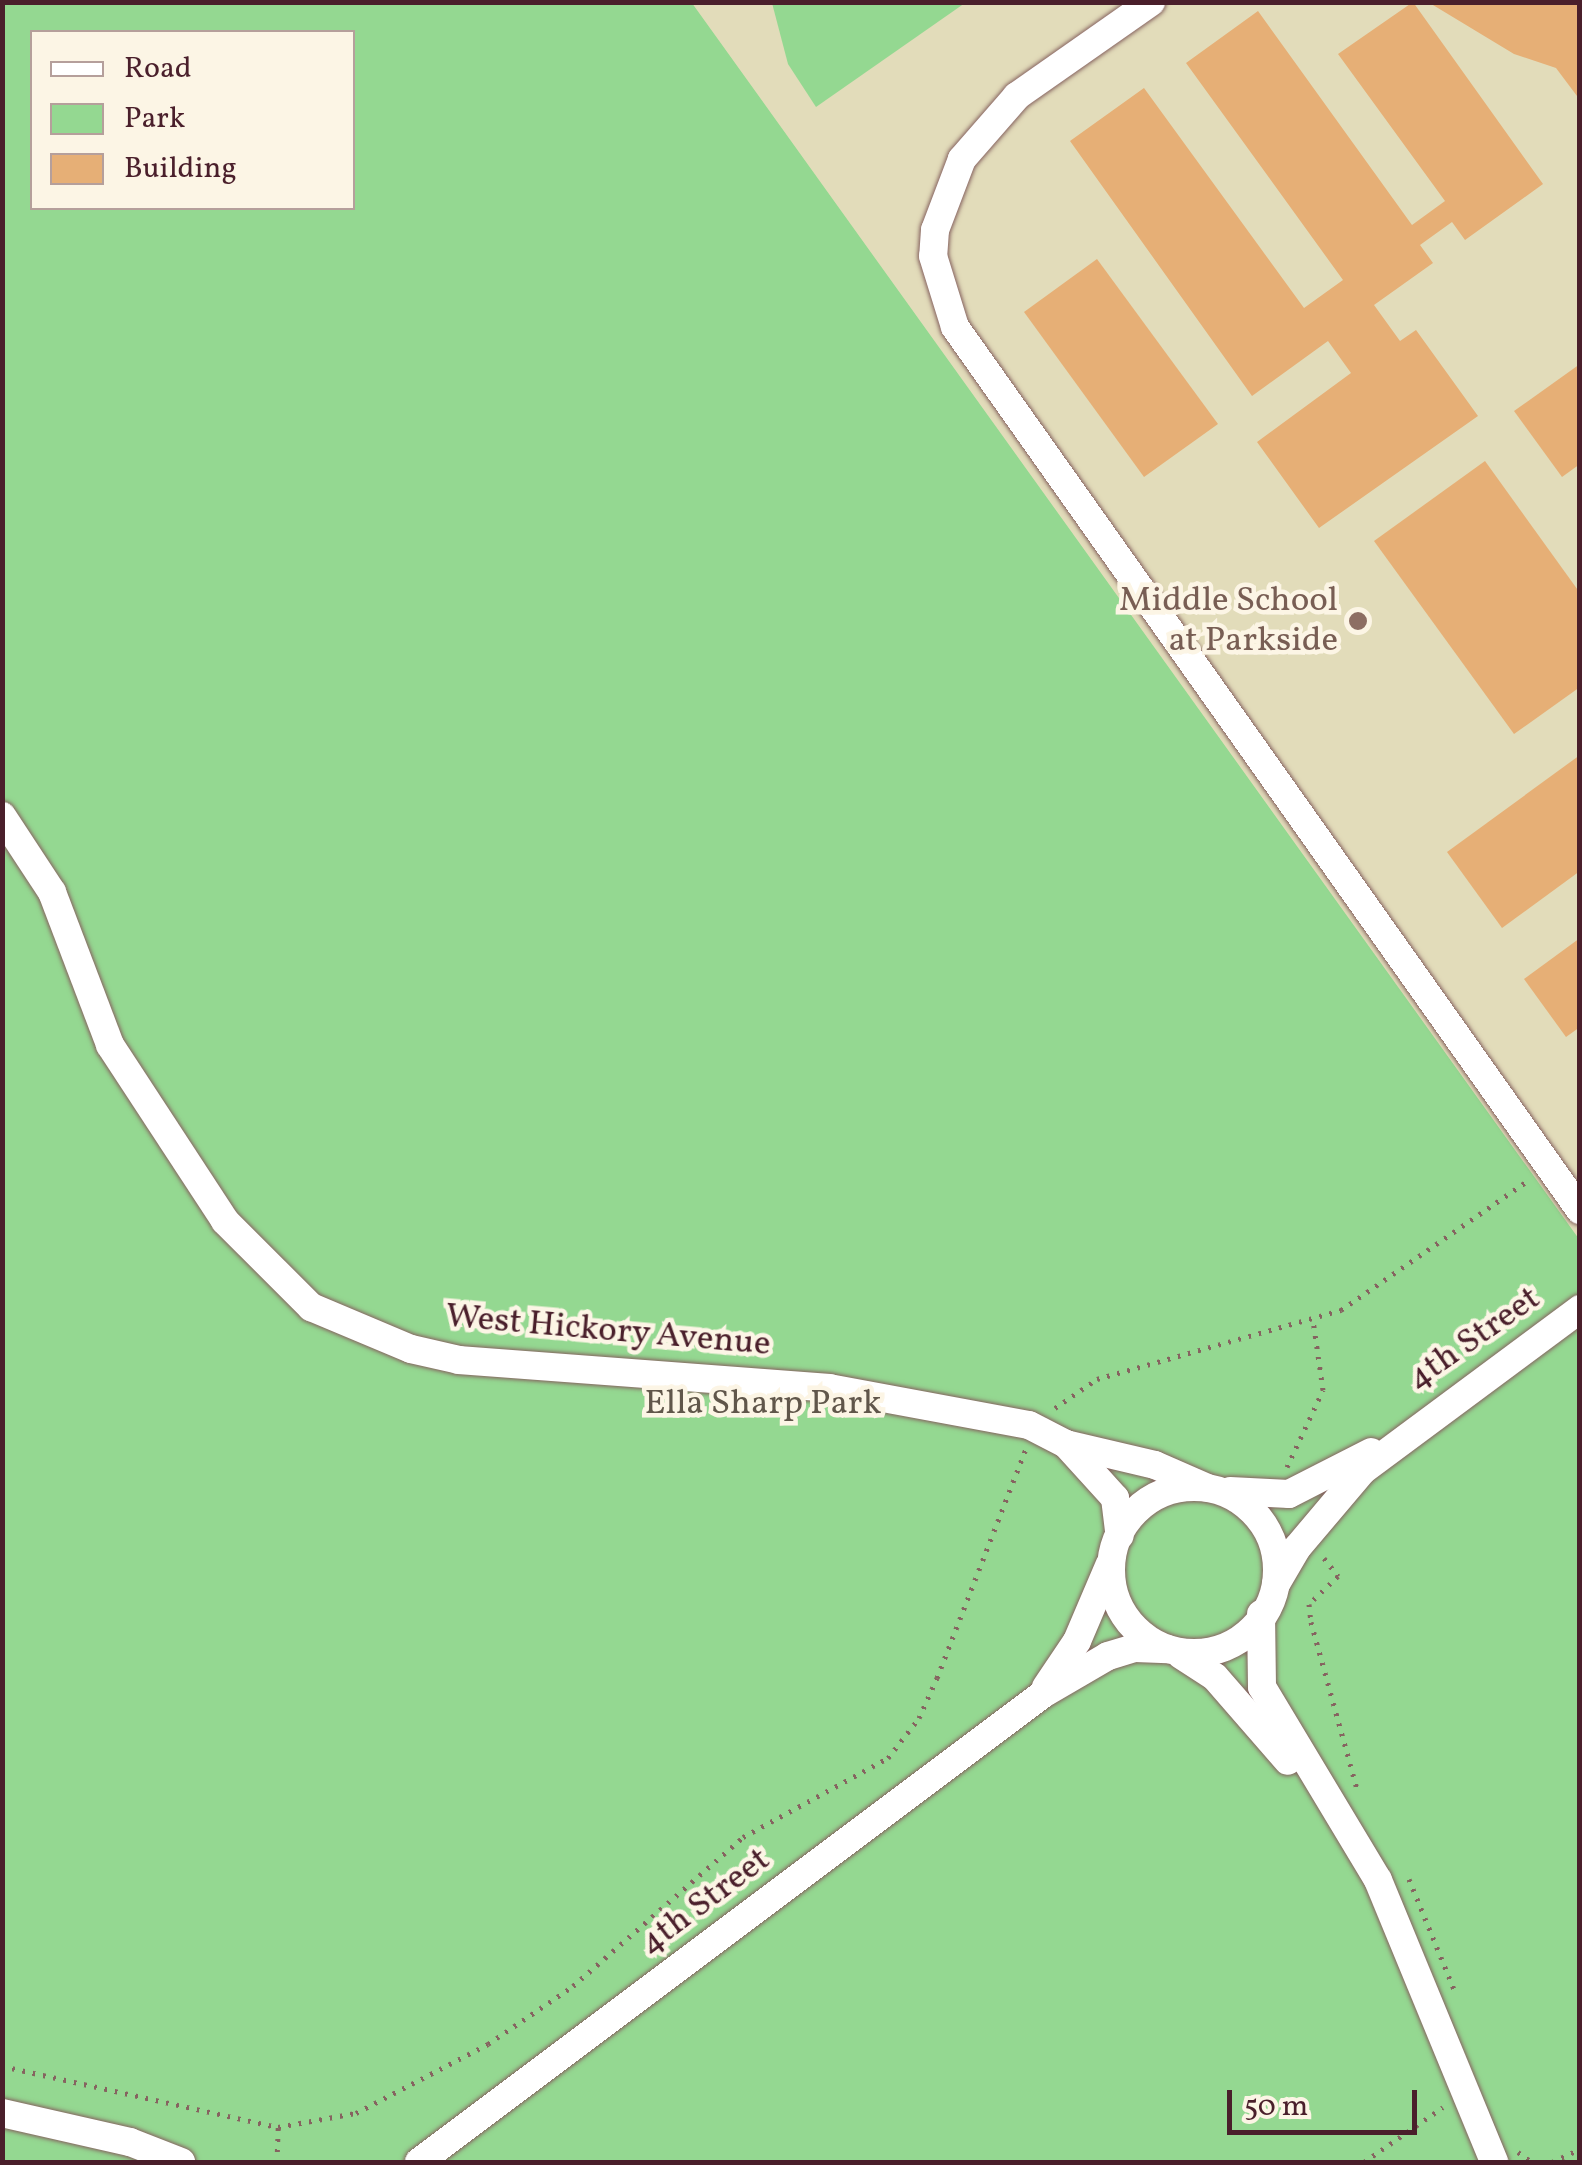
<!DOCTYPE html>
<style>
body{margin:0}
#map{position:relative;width:1582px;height:2165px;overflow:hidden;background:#f4e0c3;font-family:Vollkorn,serif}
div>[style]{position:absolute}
.built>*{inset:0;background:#e2dcba}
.green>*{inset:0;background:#94d891}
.building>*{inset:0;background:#e6af76}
.path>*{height:5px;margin-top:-2.5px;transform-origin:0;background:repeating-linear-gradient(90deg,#866360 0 2.5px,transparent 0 10.5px)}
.roads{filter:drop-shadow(0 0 2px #866360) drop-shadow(0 0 2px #866360)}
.minor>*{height:28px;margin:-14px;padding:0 14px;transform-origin:14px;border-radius:14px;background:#fff}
.minor>.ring{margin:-14px;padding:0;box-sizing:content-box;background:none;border:28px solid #fff;border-radius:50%}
.dots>*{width:28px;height:28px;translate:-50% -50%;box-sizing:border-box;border:5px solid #fcf5e5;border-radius:50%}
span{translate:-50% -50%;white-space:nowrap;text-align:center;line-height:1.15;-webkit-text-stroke:9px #fcf5e5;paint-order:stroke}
.education-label{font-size:35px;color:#785e54}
.right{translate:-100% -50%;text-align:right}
.street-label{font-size:35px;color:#4a1f2b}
.park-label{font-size:35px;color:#60564a}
.frame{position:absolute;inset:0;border:5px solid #4a1f2b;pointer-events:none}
.legend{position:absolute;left:30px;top:30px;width:325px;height:180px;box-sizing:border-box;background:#fcf5e5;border:2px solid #b59f9b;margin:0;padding:12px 18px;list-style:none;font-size:30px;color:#4a1f2b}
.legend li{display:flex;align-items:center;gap:20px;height:50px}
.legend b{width:50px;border:2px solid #b59f9b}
.scale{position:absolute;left:1227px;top:2090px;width:190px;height:45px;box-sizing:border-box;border:5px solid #4a1f2b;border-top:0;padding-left:12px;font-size:30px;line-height:35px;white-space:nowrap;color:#4a1f2b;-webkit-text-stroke:8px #fcf5e5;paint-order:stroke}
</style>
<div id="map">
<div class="built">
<div style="clip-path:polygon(692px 3px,1579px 3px,1579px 1239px)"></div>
</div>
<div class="green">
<div style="clip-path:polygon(evenodd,2px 3px,692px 3px,1579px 1239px,1579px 2162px,3px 2162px,2px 3px,32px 32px,352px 32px,352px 208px,32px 208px,32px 32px)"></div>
<div style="clip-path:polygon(772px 3px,772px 2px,965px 3px,816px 107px,788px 64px)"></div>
</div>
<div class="building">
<div style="clip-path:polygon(1413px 2px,1543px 184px,1465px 240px,1452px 222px,1420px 245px,1433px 263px,1374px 305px,1400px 341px,1416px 330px,1478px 416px,1319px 528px,1257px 442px,1351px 373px,1328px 341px,1252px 396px,1070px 141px,1144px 88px,1304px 308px,1343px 280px,1186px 63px,1258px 11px,1412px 225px,1445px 201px,1338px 54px)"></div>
<div style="clip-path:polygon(1428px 2px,1580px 2px,1580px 100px,1556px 68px,1514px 54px)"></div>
<div style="clip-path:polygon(1097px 259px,1218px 424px,1144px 477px,1024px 312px)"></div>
<div style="clip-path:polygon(1580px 364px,1580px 464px,1562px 477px,1514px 411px)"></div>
<div style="clip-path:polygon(1485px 461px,1580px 593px,1580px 687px,1514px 734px,1374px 541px)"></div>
<div style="clip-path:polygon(1580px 755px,1580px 871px,1502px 928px,1447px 852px)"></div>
<div style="clip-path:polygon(1580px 938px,1580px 1027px,1566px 1037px,1524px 979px)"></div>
</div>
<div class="path">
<div style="left:1055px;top:1408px;width:51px;rotate:-34.6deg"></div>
<div style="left:1097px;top:1379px;width:254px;rotate:-15.8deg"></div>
<div style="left:1341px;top:1310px;width:229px;rotate:-34.7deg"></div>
<div style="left:1287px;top:1467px;width:85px;rotate:-64.9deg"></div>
<div style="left:1323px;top:1390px;width:71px;rotate:-98.1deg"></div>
<div style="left:1324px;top:1558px;width:23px;rotate:52deg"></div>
<div style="left:1338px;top:1576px;width:40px;rotate:136deg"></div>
<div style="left:1309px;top:1604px;width:18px;rotate:84deg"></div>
<div style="left:1311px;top:1622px;width:177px;rotate:74.6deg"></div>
<div style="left:1409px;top:1879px;width:119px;rotate:67.8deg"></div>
<div style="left:2px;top:2066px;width:283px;rotate:12.5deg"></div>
<div style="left:278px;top:2127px;width:79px;rotate:-10.2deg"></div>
<div style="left:356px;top:2113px;width:149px;rotate:-27.6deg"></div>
<div style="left:488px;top:2044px;width:103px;rotate:-34.3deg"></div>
<div style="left:573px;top:1986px;width:226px;rotate:-41.2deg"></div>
<div style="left:743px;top:1837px;width:165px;rotate:-28.6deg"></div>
<div style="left:888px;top:1758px;width:51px;rotate:-52.2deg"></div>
<div style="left:919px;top:1718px;width:44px;rotate:-65.8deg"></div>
<div style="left:937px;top:1678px;width:247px;rotate:-68.8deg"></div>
<div style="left:1518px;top:2152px;width:17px;rotate:36deg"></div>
<div style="left:277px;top:2162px;width:35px;rotate:-88deg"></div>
<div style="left:1364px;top:2162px;width:96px;rotate:-34.8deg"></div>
<div style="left:1552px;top:2162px;width:31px;rotate:-25deg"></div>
</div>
<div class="roads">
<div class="minor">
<div style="left:1151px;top:2px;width:164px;rotate:145deg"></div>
<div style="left:1017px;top:96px;width:84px;rotate:131.1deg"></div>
<div style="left:962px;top:159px;width:76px;rotate:110.8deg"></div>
<div style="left:935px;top:230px;width:26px;rotate:94deg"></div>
<div style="left:933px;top:256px;width:74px;rotate:72.8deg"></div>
<div style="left:955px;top:327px;width:1082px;rotate:54.71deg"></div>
<div style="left:2px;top:816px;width:91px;rotate:56.7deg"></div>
<div style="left:52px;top:892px;width:164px;rotate:69.2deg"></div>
<div style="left:110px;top:1045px;width:210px;rotate:56.8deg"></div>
<div style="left:225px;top:1221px;width:122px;rotate:45deg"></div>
<div style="left:311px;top:1307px;width:108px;rotate:22.8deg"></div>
<div style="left:411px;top:1349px;width:49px;rotate:12.9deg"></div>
<div style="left:459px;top:1360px;width:371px;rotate:4.3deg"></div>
<div style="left:829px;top:1388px;width:203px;rotate:10.5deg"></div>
<div style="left:1029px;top:1425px;width:42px;rotate:27.2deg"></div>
<div style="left:1066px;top:1444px;width:91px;rotate:13.3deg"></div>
<div style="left:1155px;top:1465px;width:55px;rotate:23.7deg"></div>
<div style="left:1066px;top:1444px;width:73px;rotate:47.8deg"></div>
<div style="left:1115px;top:1498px;width:38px;rotate:83deg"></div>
<div class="ring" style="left:1111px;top:1487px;width:138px;height:138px"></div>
<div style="left:1230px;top:1491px;width:59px;rotate:2.9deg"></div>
<div style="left:1289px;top:1494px;width:92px;rotate:-27.1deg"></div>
<div style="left:1276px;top:1584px;width:42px;rotate:-59.7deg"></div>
<div style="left:1297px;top:1548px;width:101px;rotate:-49.8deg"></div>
<div style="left:1362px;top:1471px;width:272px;rotate:-36.6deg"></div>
<div style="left:1261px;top:1614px;width:73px;rotate:89.2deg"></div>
<div style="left:1262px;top:1687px;width:225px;rotate:59deg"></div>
<div style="left:1378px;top:1880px;width:305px;rotate:67.6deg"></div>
<div style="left:1181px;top:1655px;width:40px;rotate:32.9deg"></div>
<div style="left:1215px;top:1677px;width:111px;rotate:49deg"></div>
<div style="left:1046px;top:1687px;width:55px;rotate:-56deg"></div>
<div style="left:1077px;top:1641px;width:82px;rotate:-66.9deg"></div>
<div style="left:2px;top:2113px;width:131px;rotate:12.8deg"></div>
<div style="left:130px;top:2142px;width:55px;rotate:21.4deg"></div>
<div style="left:419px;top:2162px;width:780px;rotate:-36.87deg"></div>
<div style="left:1043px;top:1694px;width:75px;rotate:-30.3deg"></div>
<div style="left:1108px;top:1656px;width:28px;rotate:-17deg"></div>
<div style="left:1135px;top:1648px;width:33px;rotate:2deg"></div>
</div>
</div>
<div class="dots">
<div style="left:1358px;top:621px;background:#8d6e63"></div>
</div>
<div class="education-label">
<span class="right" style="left:1338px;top:621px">Middle School<br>at Parkside</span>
</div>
<div class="street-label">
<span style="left:608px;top:1331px;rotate:5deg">West Hickory Avenue</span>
<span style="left:1474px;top:1339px;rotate:-35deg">4th Street</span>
<span style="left:705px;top:1902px;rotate:-37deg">4th Street</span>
</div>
<div class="park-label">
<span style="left:763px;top:1404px">Ella Sharp Park</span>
</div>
<div class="frame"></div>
<ul class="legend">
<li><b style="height:12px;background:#fff"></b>Road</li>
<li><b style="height:28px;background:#94d891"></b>Park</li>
<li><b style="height:28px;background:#e6af76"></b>Building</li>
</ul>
<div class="scale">50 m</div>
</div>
